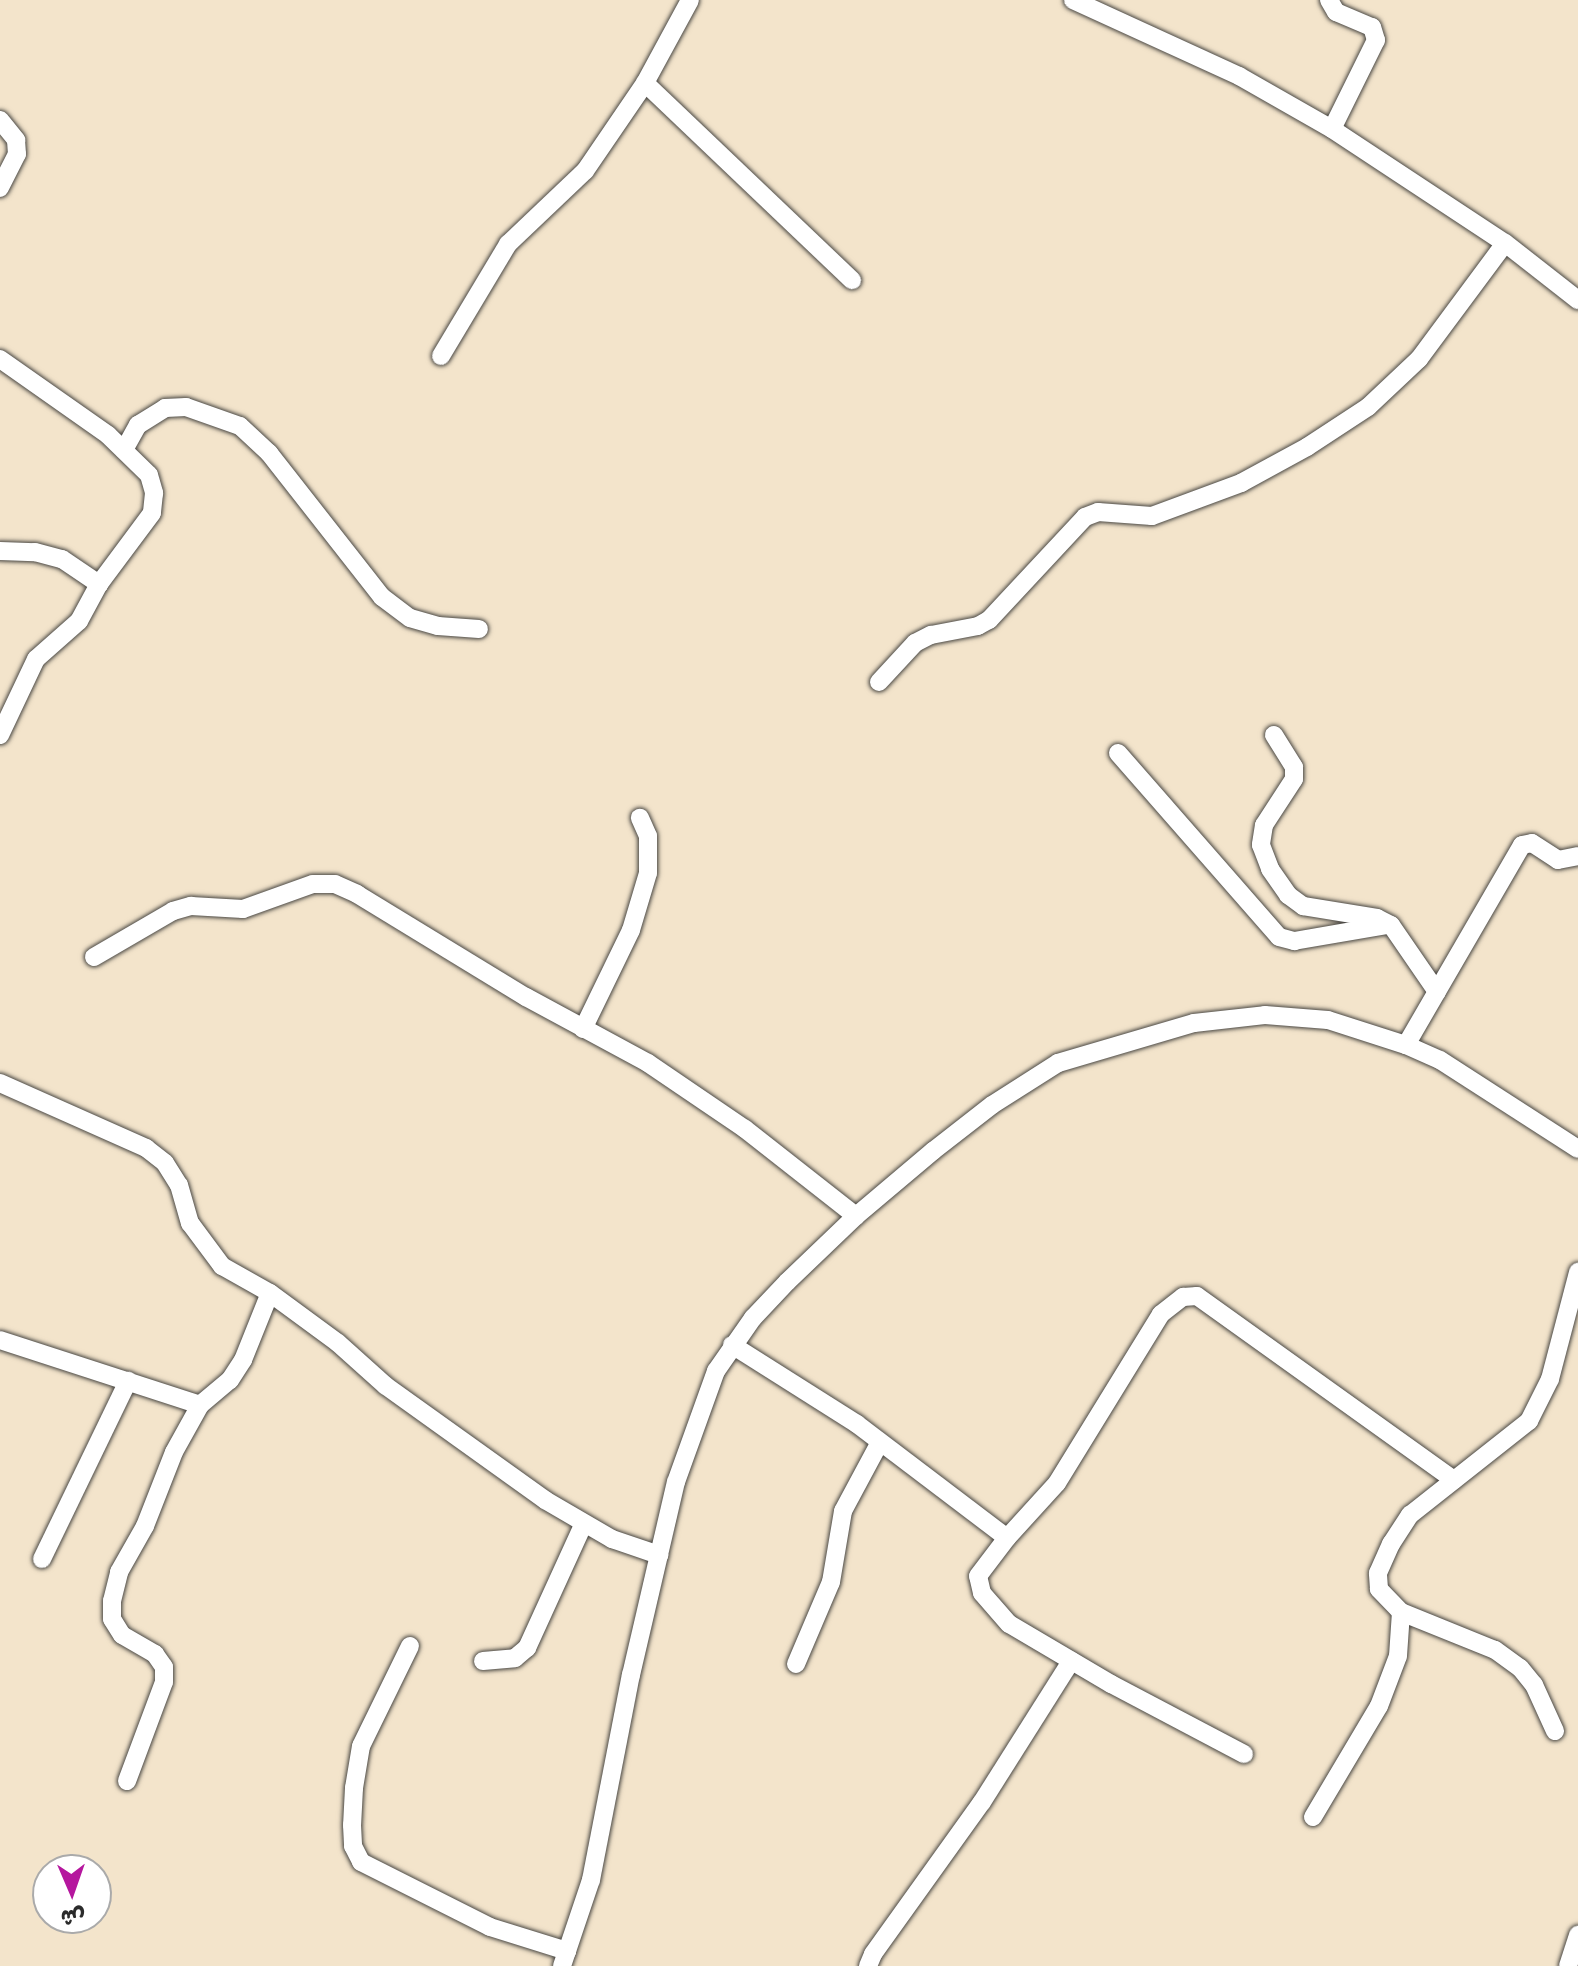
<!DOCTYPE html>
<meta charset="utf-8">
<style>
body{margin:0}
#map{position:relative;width:1578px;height:1966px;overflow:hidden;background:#f3e4cb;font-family:Mynerve,"Playpen Sans Arabic",sans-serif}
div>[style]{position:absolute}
.roads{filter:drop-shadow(0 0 2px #494743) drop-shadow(0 0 2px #494743)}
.minor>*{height:18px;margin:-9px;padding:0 9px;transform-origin:9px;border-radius:9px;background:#fff}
span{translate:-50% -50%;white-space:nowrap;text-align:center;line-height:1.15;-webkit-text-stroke:6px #fff;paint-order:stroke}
.north{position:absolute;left:32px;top:1854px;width:80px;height:80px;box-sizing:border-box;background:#fff;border:2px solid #aaa;border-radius:50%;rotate:178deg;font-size:22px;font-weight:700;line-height:32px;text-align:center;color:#2b2b2b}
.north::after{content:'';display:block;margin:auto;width:28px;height:36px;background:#b5179e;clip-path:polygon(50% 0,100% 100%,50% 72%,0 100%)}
</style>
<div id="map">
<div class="roads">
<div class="minor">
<div style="left:1073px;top:0;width:183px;rotate:24.6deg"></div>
<div style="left:1239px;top:76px;width:107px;rotate:29.7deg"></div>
<div style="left:1332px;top:129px;width:207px;rotate:33.4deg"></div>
<div style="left:1505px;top:243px;width:93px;rotate:38deg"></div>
<div style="left:1329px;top:0;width:14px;rotate:60deg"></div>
<div style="left:1336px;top:12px;width:39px;rotate:23deg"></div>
<div style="left:1372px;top:27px;width:14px;rotate:73deg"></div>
<div style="left:1376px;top:40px;width:99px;rotate:116.3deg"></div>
<div style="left:645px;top:83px;width:286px;rotate:43.6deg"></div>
<div style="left:0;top:120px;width:26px;rotate:51deg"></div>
<div style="left:16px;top:140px;width:14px;rotate:86deg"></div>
<div style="left:17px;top:154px;width:38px;rotate:117deg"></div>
<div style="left:441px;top:356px;width:131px;rotate:-59.1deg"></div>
<div style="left:508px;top:244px;width:106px;rotate:-43.5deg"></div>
<div style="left:585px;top:171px;width:107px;rotate:-55.7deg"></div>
<div style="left:645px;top:83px;width:94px;rotate:-61.5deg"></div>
<div style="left:0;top:359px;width:132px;rotate:35.1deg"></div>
<div style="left:108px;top:435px;width:57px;rotate:44.3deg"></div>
<div style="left:149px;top:475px;width:19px;rotate:74deg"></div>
<div style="left:154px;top:493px;width:20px;rotate:96deg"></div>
<div style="left:152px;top:513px;width:89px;rotate:126.7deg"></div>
<div style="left:99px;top:584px;width:42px;rotate:118.4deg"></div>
<div style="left:79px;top:621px;width:57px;rotate:138.5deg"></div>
<div style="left:36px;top:659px;width:84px;rotate:115.3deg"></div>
<div style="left:124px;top:450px;width:29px;rotate:-61deg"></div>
<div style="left:138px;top:425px;width:32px;rotate:-32deg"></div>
<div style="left:165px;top:408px;width:21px;rotate:-3deg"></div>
<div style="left:186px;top:407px;width:57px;rotate:19.4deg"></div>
<div style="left:240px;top:426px;width:40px;rotate:43deg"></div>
<div style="left:269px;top:453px;width:183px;rotate:51.9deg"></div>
<div style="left:382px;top:597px;width:35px;rotate:37deg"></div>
<div style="left:410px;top:618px;width:29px;rotate:16deg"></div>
<div style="left:438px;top:626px;width:41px;rotate:4.2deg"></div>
<div style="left:0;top:551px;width:35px;rotate:2deg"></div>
<div style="left:35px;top:552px;width:28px;rotate:15deg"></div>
<div style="left:62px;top:559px;width:45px;rotate:34deg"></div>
<div style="left:879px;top:682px;width:53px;rotate:-47.3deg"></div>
<div style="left:915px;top:643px;width:18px;rotate:-27deg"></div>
<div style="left:931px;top:635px;width:48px;rotate:-10.8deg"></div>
<div style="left:978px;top:626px;width:13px;rotate:-29deg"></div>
<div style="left:989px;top:620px;width:141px;rotate:-47deg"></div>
<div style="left:1085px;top:517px;width:14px;rotate:-21deg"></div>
<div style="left:1098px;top:512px;width:54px;rotate:4.2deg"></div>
<div style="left:1152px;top:516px;width:95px;rotate:-20.3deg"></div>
<div style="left:1241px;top:483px;width:75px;rotate:-28.6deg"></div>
<div style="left:1307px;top:447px;width:73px;rotate:-33.3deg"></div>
<div style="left:1368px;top:407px;width:70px;rotate:-43.3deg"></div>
<div style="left:1419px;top:359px;width:144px;rotate:-53.4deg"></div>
<div style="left:1274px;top:735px;width:38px;rotate:58deg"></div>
<div style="left:1294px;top:767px;width:12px;rotate:90deg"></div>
<div style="left:1294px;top:779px;width:55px;rotate:123.1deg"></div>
<div style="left:1264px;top:825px;width:20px;rotate:99deg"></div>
<div style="left:1261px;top:845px;width:26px;rotate:69deg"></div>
<div style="left:1270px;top:869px;width:32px;rotate:55deg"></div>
<div style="left:1288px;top:895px;width:19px;rotate:36deg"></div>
<div style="left:1303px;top:906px;width:75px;rotate:9.2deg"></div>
<div style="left:1377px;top:918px;width:16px;rotate:27deg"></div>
<div style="left:1391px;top:925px;width:81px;rotate:55.5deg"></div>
<div style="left:1118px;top:753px;width:244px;rotate:48.8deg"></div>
<div style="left:1279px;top:937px;width:16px;rotate:15deg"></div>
<div style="left:1294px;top:941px;width:95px;rotate:-9.7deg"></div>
<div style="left:94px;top:957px;width:91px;rotate:-30.2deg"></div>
<div style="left:173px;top:911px;width:19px;rotate:-16deg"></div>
<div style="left:191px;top:906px;width:52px;rotate:3.3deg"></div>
<div style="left:243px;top:909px;width:74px;rotate:-19.7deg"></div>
<div style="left:313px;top:884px;width:22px"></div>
<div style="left:335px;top:884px;width:24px;rotate:24deg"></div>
<div style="left:357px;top:894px;width:198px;rotate:31.4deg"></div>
<div style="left:526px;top:997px;width:139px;rotate:28.4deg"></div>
<div style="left:648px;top:1063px;width:117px;rotate:34.2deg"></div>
<div style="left:745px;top:1129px;width:141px;rotate:38.1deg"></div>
<div style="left:583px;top:1029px;width:110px;rotate:-64.1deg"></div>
<div style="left:631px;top:930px;width:59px;rotate:-73.4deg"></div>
<div style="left:648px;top:873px;width:37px;rotate:-90deg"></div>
<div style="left:648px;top:836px;width:20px;rotate:-114deg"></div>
<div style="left:1406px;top:1045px;width:231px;rotate:-59.9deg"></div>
<div style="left:1522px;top:845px;width:10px;rotate:-11deg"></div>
<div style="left:1532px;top:843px;width:31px;rotate:33deg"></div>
<div style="left:1558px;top:860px;width:20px;rotate:-11deg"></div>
<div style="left:0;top:1083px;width:160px;rotate:24deg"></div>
<div style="left:146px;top:1148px;width:24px;rotate:38deg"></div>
<div style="left:165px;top:1163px;width:26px;rotate:58deg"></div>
<div style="left:179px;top:1185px;width:40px;rotate:74deg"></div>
<div style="left:190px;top:1223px;width:54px;rotate:53.3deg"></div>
<div style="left:222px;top:1266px;width:55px;rotate:29.4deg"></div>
<div style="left:270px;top:1293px;width:84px;rotate:36.3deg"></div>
<div style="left:338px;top:1343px;width:64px;rotate:41.9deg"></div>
<div style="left:386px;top:1386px;width:196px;rotate:35.6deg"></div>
<div style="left:545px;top:1500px;width:78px;rotate:30.2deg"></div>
<div style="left:612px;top:1539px;width:50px;rotate:18.8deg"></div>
<div style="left:0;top:1340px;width:210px;rotate:18deg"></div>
<div style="left:732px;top:1345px;width:148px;rotate:32.3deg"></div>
<div style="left:857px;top:1424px;width:188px;rotate:37.2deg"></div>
<div style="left:42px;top:1559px;width:198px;rotate:-64.2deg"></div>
<div style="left:410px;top:1646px;width:111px;rotate:116.1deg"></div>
<div style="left:361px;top:1746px;width:43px;rotate:99.5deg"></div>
<div style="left:354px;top:1788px;width:37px;rotate:93deg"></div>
<div style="left:352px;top:1825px;width:21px;rotate:87deg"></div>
<div style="left:353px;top:1846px;width:18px;rotate:63deg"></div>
<div style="left:361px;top:1862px;width:144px;rotate:26.7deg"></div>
<div style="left:490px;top:1927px;width:81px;rotate:17.3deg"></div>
<div style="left:483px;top:1661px;width:32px;rotate:-5deg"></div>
<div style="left:515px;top:1658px;width:16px;rotate:-40deg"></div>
<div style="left:527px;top:1648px;width:135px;rotate:-65.5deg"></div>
<div style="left:796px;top:1664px;width:89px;rotate:-66.9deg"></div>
<div style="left:831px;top:1582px;width:72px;rotate:-80.4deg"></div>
<div style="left:843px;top:1511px;width:78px;rotate:-61.8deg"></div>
<div style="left:1555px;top:1731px;width:51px;rotate:-114.5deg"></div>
<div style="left:1534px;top:1685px;width:22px;rotate:-129deg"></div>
<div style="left:1520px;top:1668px;width:31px;rotate:-144deg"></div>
<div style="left:1495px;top:1650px;width:101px;rotate:-158deg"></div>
<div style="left:1401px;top:1612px;width:32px;rotate:-134deg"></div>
<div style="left:1379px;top:1589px;width:16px;rotate:-94deg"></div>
<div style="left:1378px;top:1573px;width:32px;rotate:-66deg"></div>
<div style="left:1391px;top:1544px;width:35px;rotate:-57deg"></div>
<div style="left:1410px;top:1515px;width:152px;rotate:-38.3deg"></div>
<div style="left:1529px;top:1421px;width:47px;rotate:-63.4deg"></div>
<div style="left:1550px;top:1379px;width:111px;rotate:-75.3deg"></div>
<div style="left:1244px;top:1754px;width:150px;rotate:-152.2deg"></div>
<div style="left:1111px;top:1684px;width:118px;rotate:-149.5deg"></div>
<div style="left:1009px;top:1624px;width:41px;rotate:-131.1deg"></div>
<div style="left:982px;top:1593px;width:17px;rotate:-103deg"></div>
<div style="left:978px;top:1576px;width:48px;rotate:-52.7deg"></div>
<div style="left:1007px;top:1538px;width:74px;rotate:-47.7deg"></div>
<div style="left:1057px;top:1483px;width:198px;rotate:-58.4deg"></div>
<div style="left:1161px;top:1314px;width:28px;rotate:-38deg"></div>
<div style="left:1183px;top:1297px;width:14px;rotate:-4deg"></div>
<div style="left:1197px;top:1296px;width:316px;rotate:35.6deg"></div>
<div style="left:127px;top:1781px;width:106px;rotate:-69.5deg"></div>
<div style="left:164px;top:1682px;width:15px;rotate:-90deg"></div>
<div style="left:164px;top:1667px;width:16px;rotate:-125deg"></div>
<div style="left:155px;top:1654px;width:38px;rotate:-150deg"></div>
<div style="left:122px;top:1635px;width:19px;rotate:-122deg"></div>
<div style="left:112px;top:1619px;width:18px;rotate:-90deg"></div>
<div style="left:112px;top:1601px;width:30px;rotate:-76deg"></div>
<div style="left:119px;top:1572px;width:53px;rotate:-60.5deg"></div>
<div style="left:145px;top:1526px;width:79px;rotate:-68.6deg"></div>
<div style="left:174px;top:1452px;width:54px;rotate:-61deg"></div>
<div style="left:200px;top:1405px;width:39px;rotate:-40deg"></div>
<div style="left:230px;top:1380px;width:24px;rotate:-57deg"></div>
<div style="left:243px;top:1360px;width:72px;rotate:-68.1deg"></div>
<div style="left:1313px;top:1817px;width:129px;rotate:-59.3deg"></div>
<div style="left:1379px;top:1706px;width:53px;rotate:-69.2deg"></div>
<div style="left:1398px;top:1656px;width:44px;rotate:-86.1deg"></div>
<div style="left:562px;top:1966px;width:91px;rotate:-71.4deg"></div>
<div style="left:591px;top:1880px;width:209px;rotate:-79deg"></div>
<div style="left:631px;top:1675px;width:198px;rotate:-76.9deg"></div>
<div style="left:676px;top:1482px;width:118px;rotate:-70.2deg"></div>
<div style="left:716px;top:1371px;width:65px;rotate:-55.1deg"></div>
<div style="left:753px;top:1318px;width:50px;rotate:-46.6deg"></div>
<div style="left:787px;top:1282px;width:95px;rotate:-43.7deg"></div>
<div style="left:856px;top:1216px;width:101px;rotate:-40.2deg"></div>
<div style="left:933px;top:1151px;width:75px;rotate:-37.9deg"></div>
<div style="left:992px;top:1105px;width:78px;rotate:-32.5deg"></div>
<div style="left:1058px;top:1063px;width:142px;rotate:-16.4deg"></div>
<div style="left:1194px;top:1023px;width:71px;rotate:-6.4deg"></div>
<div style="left:1265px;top:1015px;width:63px;rotate:4.5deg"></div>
<div style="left:1328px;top:1020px;width:82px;rotate:17.8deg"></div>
<div style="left:1406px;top:1045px;width:37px;rotate:24deg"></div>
<div style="left:1440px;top:1060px;width:164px;rotate:32.8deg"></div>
<div style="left:868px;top:1966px;width:13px;rotate:-67deg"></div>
<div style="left:873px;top:1954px;width:187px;rotate:-54.4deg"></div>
<div style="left:982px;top:1802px;width:167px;rotate:-57.7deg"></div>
<div style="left:1568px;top:1966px;width:33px;rotate:-72deg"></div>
</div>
</div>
<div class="north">ش</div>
</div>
